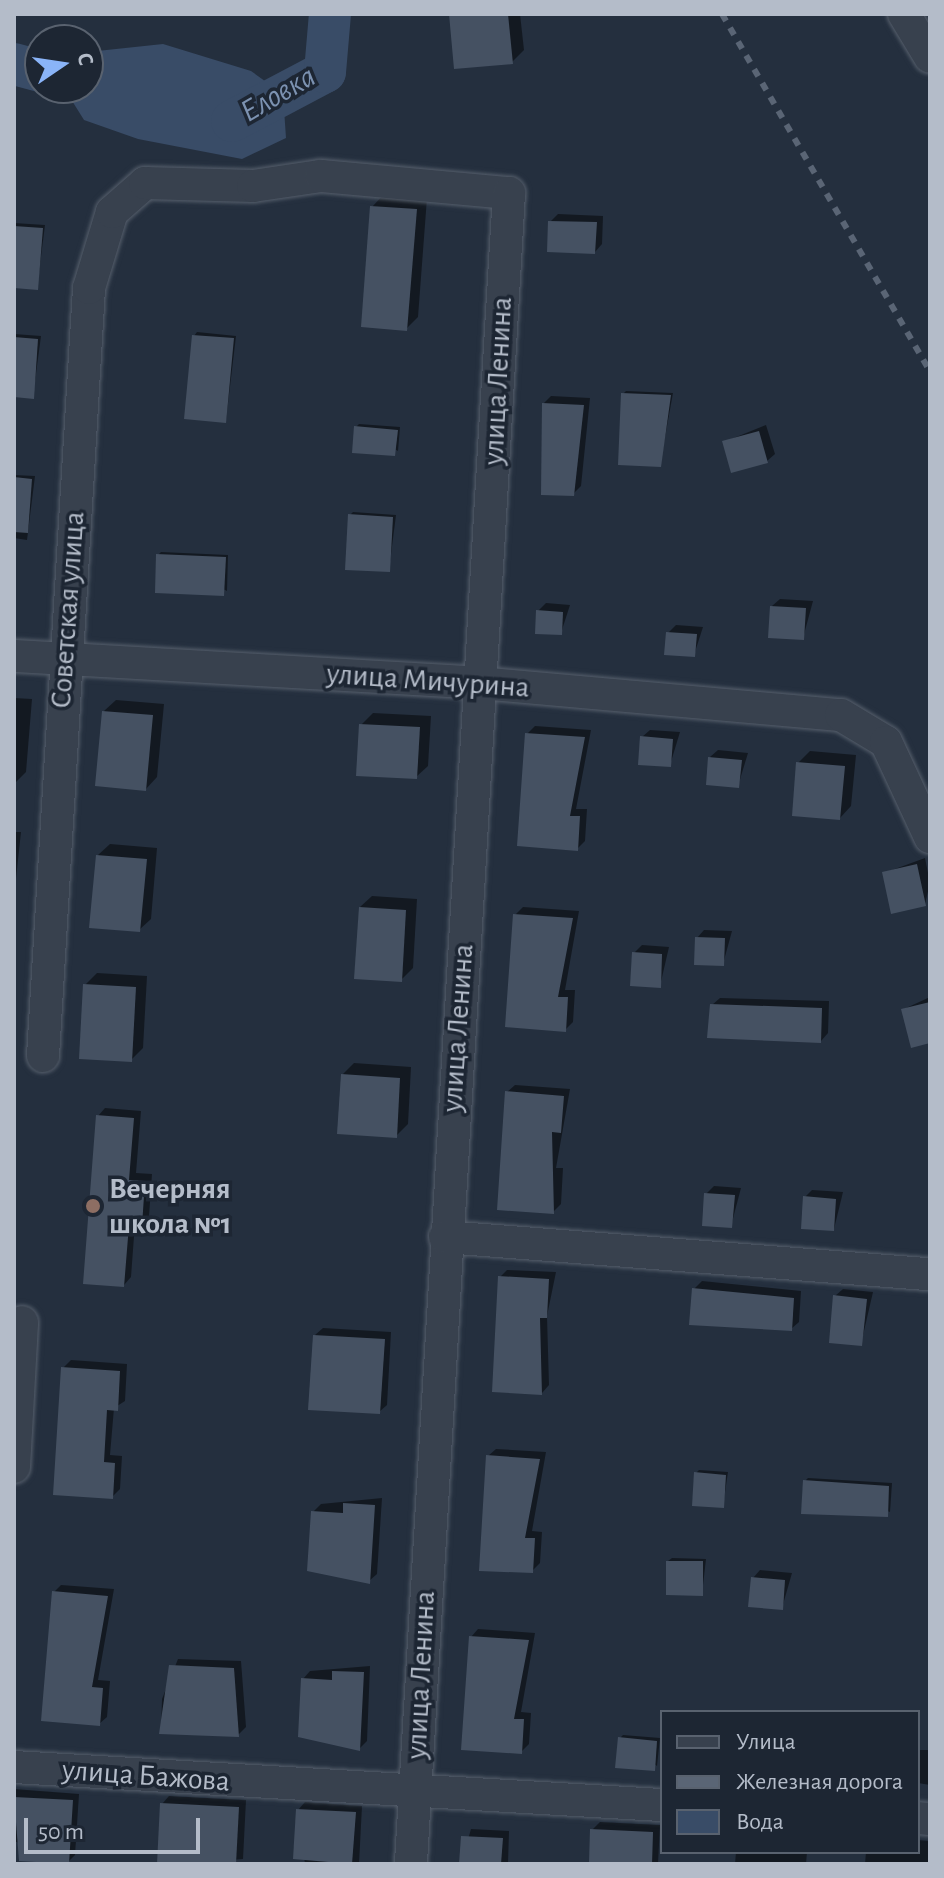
<!DOCTYPE html>
<meta charset="utf-8">
<style>
body{margin:0}
#map{position:relative;width:944px;height:1878px;overflow:hidden;background:#242f3e;font-family:"Alegreya Sans",sans-serif}
div>[style]{position:absolute}
.water>*{inset:0;background:#394c67}
.shadow>*{inset:0;background:#0007}
.river>*{height:42px;margin:-21px;padding:0 21px;transform-origin:21px;border-radius:21px;background:#394c67}
.building>*{inset:0;background:#455162}
.roads{filter:drop-shadow(0 0 2px #565f6c) drop-shadow(0 0 2px #565f6c)}
.minor>*{height:32px;margin:-16px;padding:0 16px;transform-origin:16px;border-radius:16px;background:#38414e}
.rail>*{height:6px;margin-top:-3px;transform-origin:0;background:repeating-linear-gradient(90deg,#5a6575 0 8px,transparent 0 16px)}
.dots>*{width:22px;height:22px;translate:-50% -50%;box-sizing:border-box;border:4px solid #1d2633;border-radius:50%}
span{translate:-50% -50%;white-space:nowrap;text-align:center;line-height:1.15;-webkit-text-stroke:7px #1d2633;paint-order:stroke}
.street-label{font-size:30px;color:#b4bcc9}
.poi-label{font-size:30px;color:#b4bcc9;font-weight:700}
.left{translate:0 -50%;text-align:left}
.water-label{font-size:32px;color:#7c92b1;font-style:italic}
.frame{position:absolute;inset:0;border:16px solid #b4bcc9;pointer-events:none}
.legend{position:absolute;left:660px;top:1710px;width:260px;height:144px;box-sizing:border-box;background:#1d2633;border:2px solid #59626f;margin:0;padding:10px 14px;list-style:none;font-size:24px;color:#b4bcc9}
.legend li{display:flex;align-items:center;gap:16px;height:40px}
.legend b{width:40px;border:2px solid #59626f}
.north{position:absolute;left:24px;top:24px;width:80px;height:80px;box-sizing:border-box;background:#1d2633;border:2px solid #59626f;border-radius:50%;rotate:77deg;font-size:22px;font-weight:700;line-height:32px;text-align:center;color:#b4bcc9}
.north::after{content:'';display:block;margin:auto;width:28px;height:36px;background:#8ab4f8;clip-path:polygon(50% 0,100% 100%,50% 72%,0 100%)}
.scale{position:absolute;left:24px;top:1818px;width:176px;height:36px;box-sizing:border-box;border:4px solid #b4bcc9;border-top:0;padding-left:10px;font-size:24px;line-height:28px;white-space:nowrap;color:#b4bcc9;-webkit-text-stroke:6px #1d2633;paint-order:stroke}
</style>
<div id="map">
<div class="water">
<div style="clip-path:polygon(163px 44px,251px 71px,283px 94px,286px 138px,242px 159px,138px 139px,84px 120px,64px 88px,88px 88px,88px 52px)"></div>
</div>
<div class="shadow">
<div style="clip-path:polygon(451px 14px,520px 14px,524px 50px,512px 62px)"></div>
<div style="clip-path:polygon(383px 195px,427px 198px,418px 317px,407px 328px,372px 207px)"></div>
<div style="clip-path:polygon(558px 214px,603px 216px,602px 244px,595px 252px,550px 222px)"></div>
<div style="clip-path:polygon(14px 223px,45px 225px,37px 288px,14px 286px)"></div>
<div style="clip-path:polygon(197px 332px,236px 336px,226px 420px,194px 336px)"></div>
<div style="clip-path:polygon(14px 334px,41px 336px,33px 396px,14px 395px)"></div>
<div style="clip-path:polygon(626px 391px,673px 393px,660px 465px,623px 394px)"></div>
<div style="clip-path:polygon(551px 396px,590px 398px,581px 486px,573px 494px,544px 403px)"></div>
<div style="clip-path:polygon(359px 424px,400px 427px,398px 451px,356px 427px)"></div>
<div style="clip-path:polygon(766px 425px,775px 454px,767px 461px,724px 442px)"></div>
<div style="clip-path:polygon(14px 475px,35px 476px,27px 540px,14px 538px)"></div>
<div style="clip-path:polygon(353px 512px,396px 515px,389px 570px,350px 515px)"></div>
<div style="clip-path:polygon(161px 552px,228px 555px,227px 591px,158px 555px)"></div>
<div style="clip-path:polygon(780px 599px,813px 601px,803px 638px,772px 606px)"></div>
<div style="clip-path:polygon(546px 603px,570px 605px,561px 633px,538px 611px)"></div>
<div style="clip-path:polygon(676px 625px,703px 627px,694px 655px,668px 633px)"></div>
<div style="clip-path:polygon(14px 698px,32px 699px,26px 772px,14px 784px)"></div>
<div style="clip-path:polygon(116px 700px,164px 704px,157px 777px,146px 789px,104px 711px)"></div>
<div style="clip-path:polygon(373px 713px,431px 716px,428px 766px,416px 777px,361px 725px)"></div>
<div style="clip-path:polygon(535px 726px,591px 730px,576px 809px,587px 809px,585px 841px,577px 849px,527px 734px)"></div>
<div style="clip-path:polygon(650px 730px,680px 732px,670px 765px,642px 737px)"></div>
<div style="clip-path:polygon(718px 750px,748px 753px,738px 786px,710px 757px)"></div>
<div style="clip-path:polygon(810px 751px,856px 755px,851px 806px,840px 818px,798px 763px)"></div>
<div style="clip-path:polygon(14px 832px,21px 832px,14px 897px)"></div>
<div style="clip-path:polygon(110px 844px,157px 848px,151px 919px,139px 930px,98px 855px)"></div>
<div style="clip-path:polygon(925px 858px,930px 883px,925px 904px,884px 873px)"></div>
<div style="clip-path:polygon(372px 896px,417px 899px,413px 968px,401px 980px,360px 907px)"></div>
<div style="clip-path:polygon(523px 907px,579px 911px,565px 990px,575px 990px,573px 1022px,565px 1030px,515px 915px)"></div>
<div style="clip-path:polygon(704px 930px,732px 931px,723px 964px,697px 938px)"></div>
<div style="clip-path:polygon(642px 945px,669px 947px,660px 986px,634px 953px)"></div>
<div style="clip-path:polygon(97px 973px,147px 976px,143px 1048px,131px 1060px,85px 985px)"></div>
<div style="clip-path:polygon(930px 997px,930px 1041px,904px 1009px)"></div>
<div style="clip-path:polygon(720px 998px,829px 1001px,828px 1033px,821px 1041px,712px 1005px)"></div>
<div style="clip-path:polygon(354px 1063px,411px 1067px,408px 1124px,396px 1136px,343px 1074px)"></div>
<div style="clip-path:polygon(515px 1085px,570px 1089px,556px 1168px,563px 1168px,561px 1204px,553px 1212px,507px 1092px)"></div>
<div style="clip-path:polygon(105px 1108px,141px 1111px,136px 1173px,152px 1174px,149px 1216px,135px 1223px,131px 1277px,124px 1285px,98px 1116px)"></div>
<div style="clip-path:polygon(714px 1186px,741px 1188px,731px 1226px,706px 1194px)"></div>
<div style="clip-path:polygon(812px 1190px,843px 1192px,834px 1229px,805px 1197px)"></div>
<div style="clip-path:polygon(507px 1270px,556px 1272px,547px 1316px,549px 1385px,542px 1393px,500px 1277px)"></div>
<div style="clip-path:polygon(702px 1281px,801px 1291px,799px 1322px,791px 1329px,694px 1289px)"></div>
<div style="clip-path:polygon(843px 1289px,873px 1292px,861px 1344px,835px 1296px)"></div>
<div style="clip-path:polygon(323px 1328px,391px 1332px,387px 1405px,379px 1412px,315px 1335px)"></div>
<div style="clip-path:polygon(71px 1360px,127px 1364px,125px 1401px,114px 1408px,110px 1455px,122px 1456px,120px 1489px,112px 1497px,63px 1368px)"></div>
<div style="clip-path:polygon(496px 1449px,546px 1452px,532px 1531px,542px 1532px,540px 1563px,532px 1571px,488px 1456px)"></div>
<div style="clip-path:polygon(699px 1470px,728px 1472px,723px 1506px,696px 1473px)"></div>
<div style="clip-path:polygon(808px 1478px,892px 1483px,890px 1512px,805px 1481px)"></div>
<div style="clip-path:polygon(382px 1498px,377px 1574px,369px 1581px,313px 1512px,321px 1504px)"></div>
<div style="clip-path:polygon(672px 1558px,706px 1559px,702px 1594px,668px 1561px)"></div>
<div style="clip-path:polygon(760px 1570px,792px 1573px,782px 1608px,753px 1578px)"></div>
<div style="clip-path:polygon(61px 1585px,114px 1589px,98px 1680px,110px 1681px,107px 1717px,99px 1724px,54px 1592px)"></div>
<div style="clip-path:polygon(478px 1629px,535px 1633px,521px 1712px,531px 1713px,529px 1744px,521px 1752px,471px 1637px)"></div>
<div style="clip-path:polygon(178px 1659px,241px 1661px,246px 1727px,238px 1735px,161px 1732px,162px 1699px)"></div>
<div style="clip-path:polygon(370px 1666px,367px 1741px,359px 1749px,303px 1679px,310px 1671px)"></div>
<div style="clip-path:polygon(623px 1735px,660px 1738px,657px 1766px,620px 1738px)"></div>
<div style="clip-path:polygon(918px 1750px,930px 1750px,930px 1785px,918px 1783px)"></div>
<div style="clip-path:polygon(14px 1789px,79px 1794px,75px 1855px,68px 1862px,14px 1841px)"></div>
<div style="clip-path:polygon(169px 1796px,246px 1800px,243px 1859px,184px 1864px,162px 1804px)"></div>
<div style="clip-path:polygon(305px 1802px,362px 1806px,359px 1864px,305px 1864px,298px 1810px)"></div>
<div style="clip-path:polygon(600px 1822px,660px 1825px,658px 1864px,591px 1864px,592px 1830px)"></div>
<div style="clip-path:polygon(471px 1829px,509px 1831px,508px 1864px,461px 1864px)"></div>
<div style="clip-path:polygon(918px 1840px,930px 1841px,930px 1864px,865px 1864px,866px 1852px,918px 1852px)"></div>
<div style="clip-path:polygon(736px 1852px,807px 1852px,806px 1864px,735px 1864px)"></div>
</div>
<div class="river">
<div style="left:14px;top:64px;width:27px;rotate:15deg"></div>
<div style="left:232px;top:121px;width:105px;rotate:-27.8deg"></div>
<div style="left:325px;top:72px;width:58px;rotate:-85.1deg"></div>
</div>
<div class="building">
<div style="clip-path:polygon(449px 14px,508px 14px,513px 64px,454px 69px)"></div>
<div style="clip-path:polygon(370px 206px,417px 209px,407px 331px,361px 327px)"></div>
<div style="clip-path:polygon(548px 221px,597px 222px,595px 254px,547px 252px)"></div>
<div style="clip-path:polygon(14px 226px,43px 228px,38px 290px,14px 288px)"></div>
<div style="clip-path:polygon(192px 335px,234px 338px,226px 423px,184px 419px)"></div>
<div style="clip-path:polygon(14px 337px,38px 339px,34px 399px,14px 397px)"></div>
<div style="clip-path:polygon(621px 393px,671px 395px,661px 467px,618px 465px)"></div>
<div style="clip-path:polygon(542px 403px,584px 405px,574px 496px,541px 495px)"></div>
<div style="clip-path:polygon(354px 426px,398px 430px,395px 456px,352px 453px)"></div>
<div style="clip-path:polygon(759px 431px,768px 463px,731px 473px,722px 441px)"></div>
<div style="clip-path:polygon(14px 477px,32px 479px,28px 533px,14px 532px)"></div>
<div style="clip-path:polygon(348px 514px,393px 517px,390px 572px,345px 570px)"></div>
<div style="clip-path:polygon(156px 554px,226px 557px,224px 596px,155px 593px)"></div>
<div style="clip-path:polygon(770px 606px,806px 608px,804px 640px,768px 638px)"></div>
<div style="clip-path:polygon(536px 610px,563px 612px,562px 635px,535px 634px)"></div>
<div style="clip-path:polygon(666px 632px,697px 634px,695px 657px,664px 655px)"></div>
<div style="clip-path:polygon(102px 711px,153px 715px,146px 791px,95px 786px)"></div>
<div style="clip-path:polygon(359px 724px,420px 727px,417px 779px,356px 776px)"></div>
<div style="clip-path:polygon(525px 733px,585px 737px,570px 816px,580px 816px,578px 851px,517px 846px)"></div>
<div style="clip-path:polygon(640px 736px,673px 739px,671px 767px,638px 765px)"></div>
<div style="clip-path:polygon(708px 757px,742px 760px,739px 788px,706px 785px)"></div>
<div style="clip-path:polygon(796px 762px,845px 766px,840px 820px,792px 816px)"></div>
<div style="clip-path:polygon(96px 855px,147px 859px,140px 932px,89px 928px)"></div>
<div style="clip-path:polygon(917px 864px,926px 906px,891px 914px,882px 872px)"></div>
<div style="clip-path:polygon(359px 907px,406px 910px,402px 982px,354px 979px)"></div>
<div style="clip-path:polygon(513px 914px,573px 918px,558px 997px,568px 997px,566px 1032px,505px 1027px)"></div>
<div style="clip-path:polygon(695px 937px,725px 938px,724px 966px,694px 965px)"></div>
<div style="clip-path:polygon(632px 952px,662px 954px,661px 988px,630px 986px)"></div>
<div style="clip-path:polygon(83px 984px,136px 987px,132px 1062px,79px 1059px)"></div>
<div style="clip-path:polygon(930px 1002px,930px 1043px,911px 1048px,901px 1009px)"></div>
<div style="clip-path:polygon(710px 1004px,822px 1008px,821px 1043px,707px 1038px)"></div>
<div style="clip-path:polygon(341px 1074px,400px 1078px,397px 1138px,337px 1134px)"></div>
<div style="clip-path:polygon(505px 1091px,564px 1096px,561px 1133px,552px 1132px,554px 1214px,497px 1210px)"></div>
<div style="clip-path:polygon(96px 1115px,134px 1118px,129px 1180px,145px 1181px,142px 1226px,129px 1225px,124px 1287px,83px 1284px)"></div>
<div style="clip-path:polygon(704px 1193px,735px 1195px,732px 1228px,702px 1226px)"></div>
<div style="clip-path:polygon(803px 1196px,836px 1199px,834px 1231px,801px 1229px)"></div>
<div style="clip-path:polygon(498px 1276px,549px 1279px,547px 1318px,540px 1318px,542px 1395px,492px 1392px)"></div>
<div style="clip-path:polygon(692px 1288px,794px 1298px,792px 1331px,689px 1325px)"></div>
<div style="clip-path:polygon(833px 1295px,867px 1299px,862px 1346px,829px 1343px)"></div>
<div style="clip-path:polygon(313px 1335px,385px 1339px,380px 1414px,308px 1410px)"></div>
<div style="clip-path:polygon(61px 1367px,120px 1371px,118px 1411px,107px 1410px,104px 1462px,115px 1463px,113px 1499px,53px 1495px)"></div>
<div style="clip-path:polygon(486px 1455px,540px 1459px,525px 1538px,535px 1538px,533px 1573px,479px 1571px)"></div>
<div style="clip-path:polygon(694px 1472px,726px 1475px,724px 1508px,692px 1506px)"></div>
<div style="clip-path:polygon(803px 1480px,889px 1486px,888px 1517px,801px 1514px)"></div>
<div style="clip-path:polygon(343px 1503px,375px 1505px,370px 1584px,307px 1571px,311px 1511px,343px 1513px)"></div>
<div style="clip-path:polygon(666px 1561px,703px 1561px,703px 1596px,666px 1595px)"></div>
<div style="clip-path:polygon(751px 1577px,785px 1580px,783px 1610px,748px 1607px)"></div>
<div style="clip-path:polygon(52px 1591px,108px 1596px,92px 1687px,103px 1688px,100px 1726px,41px 1721px)"></div>
<div style="clip-path:polygon(469px 1636px,529px 1640px,514px 1719px,524px 1719px,522px 1754px,461px 1750px)"></div>
<div style="clip-path:polygon(169px 1665px,234px 1668px,239px 1737px,159px 1734px)"></div>
<div style="clip-path:polygon(332px 1671px,364px 1672px,360px 1751px,298px 1737px,301px 1678px,332px 1680px)"></div>
<div style="clip-path:polygon(618px 1737px,657px 1741px,655px 1771px,615px 1768px)"></div>
<div style="clip-path:polygon(14px 1797px,73px 1800px,69px 1864px,19px 1861px)"></div>
<div style="clip-path:polygon(160px 1803px,239px 1807px,236px 1864px,157px 1864px)"></div>
<div style="clip-path:polygon(296px 1809px,356px 1812px,352px 1864px,293px 1859px)"></div>
<div style="clip-path:polygon(590px 1829px,653px 1832px,652px 1864px,589px 1864px)"></div>
<div style="clip-path:polygon(461px 1836px,503px 1838px,501px 1864px,459px 1864px)"></div>
</div>
<div class="roads">
<div class="minor">
<div style="left:904px;top:14px;width:50px;rotate:58.8deg"></div>
<div style="left:14px;top:656px;width:467px;rotate:3.3deg"></div>
<div style="left:480px;top:683px;width:362px;rotate:5.1deg"></div>
<div style="left:841px;top:715px;width:52px;rotate:31deg"></div>
<div style="left:886px;top:742px;width:105px;rotate:65.1deg"></div>
<div style="left:43px;top:1056px;width:769px;rotate:-86.57deg"></div>
<div style="left:89px;top:288px;width:79px;rotate:-73.2deg"></div>
<div style="left:112px;top:212px;width:44px;rotate:-41.3deg"></div>
<div style="left:145px;top:183px;width:108px;rotate:1.6deg"></div>
<div style="left:253px;top:186px;width:69px;rotate:-8.4deg"></div>
<div style="left:321px;top:176px;width:189px;rotate:5.2deg"></div>
<div style="left:509px;top:193px;width:1674px;rotate:93.36deg"></div>
<div style="left:445px;top:1237px;width:486px;rotate:4.4deg"></div>
<div style="left:14px;top:1467px;width:145px;rotate:-86.8deg"></div>
<div style="left:14px;top:1767px;width:649px;rotate:3.36deg"></div>
<div style="left:918px;top:1818px;width:12px;rotate:5deg"></div>
</div>
</div>
<div class="rail">
<div style="left:722px;top:14px;width:413px;rotate:59.8deg"></div>
</div>
<div class="dots">
<div style="left:93px;top:1206px;background:#8d6e63"></div>
</div>
<div class="street-label">
<span style="left:498px;top:381px;rotate:-87deg">улица Ленина</span>
<span style="left:68px;top:610px;rotate:-86deg">Советская улица</span>
<span style="left:428px;top:681px;rotate:4deg">улица Мичурина</span>
<span style="left:458px;top:1028px;rotate:-86deg">улица Ленина</span>
<span style="left:421px;top:1675px;rotate:-87deg">улица Ленина</span>
<span style="left:146px;top:1776px;rotate:4deg">улица Бажова</span>
</div>
<div class="poi-label">
<span class="left" style="left:109px;top:1206px">Вечерняя<br>школа №1</span>
</div>
<div class="water-label">
<span style="left:278px;top:94px;rotate:-30deg">Еловка</span>
</div>
<div class="frame"></div>
<ul class="legend">
<li><b style="height:10px;background:#38414e"></b>Улица</li>
<li><b style="height:10px;background:#5a6575"></b>Железная дорога</li>
<li><b style="height:22px;background:#394c67"></b>Вода</li>
</ul>
<div class="north">С</div>
<div class="scale">50 m</div>
</div>
